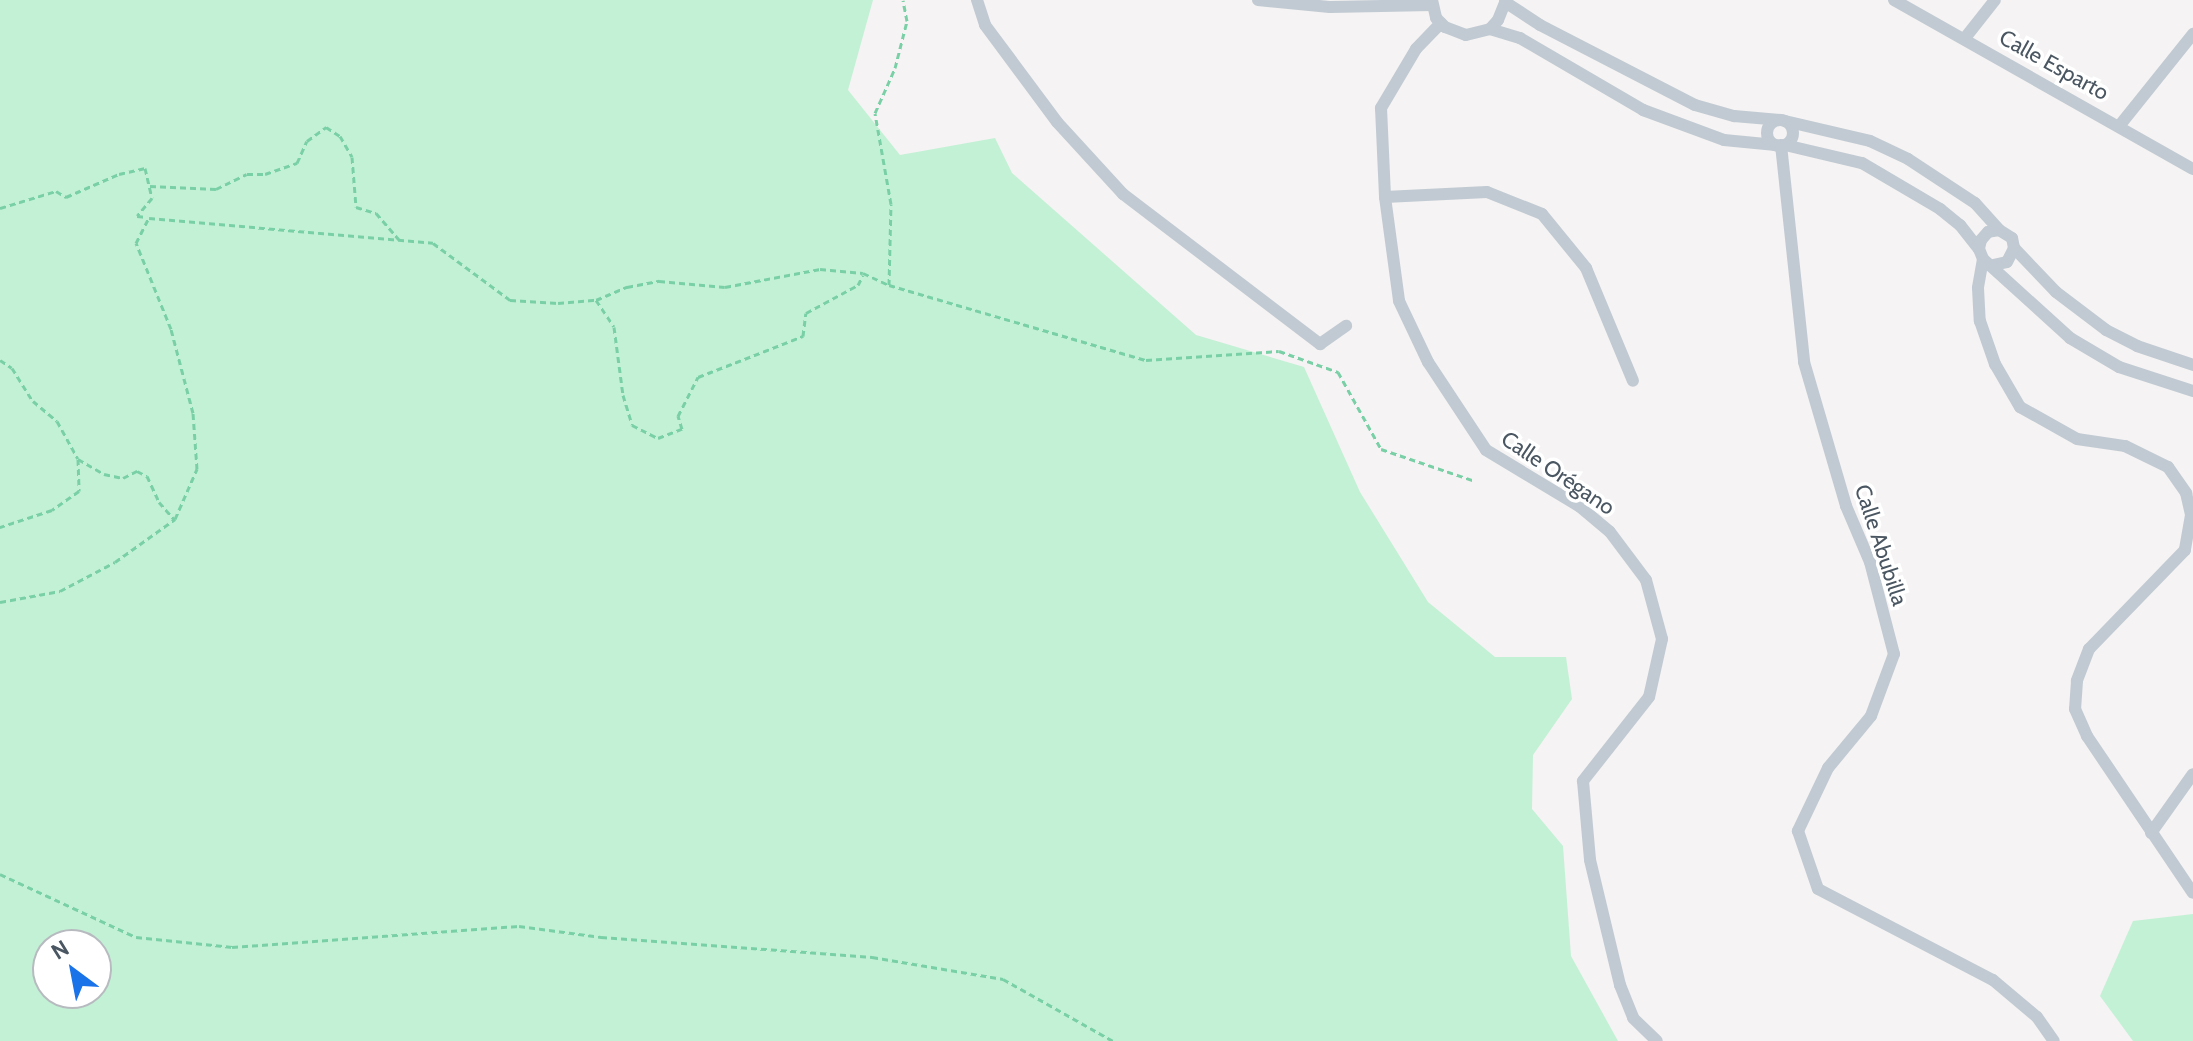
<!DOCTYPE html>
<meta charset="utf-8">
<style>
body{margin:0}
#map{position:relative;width:2193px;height:1041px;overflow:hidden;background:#f5f3f3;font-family:Cabin,sans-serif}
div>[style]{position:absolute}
.green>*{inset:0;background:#c3f1d5}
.path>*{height:3px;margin-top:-1.5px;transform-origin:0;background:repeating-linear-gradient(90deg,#7ad0a6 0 6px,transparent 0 10px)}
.street>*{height:12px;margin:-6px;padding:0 6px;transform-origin:6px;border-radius:6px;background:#c1cad2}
.street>.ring{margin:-6px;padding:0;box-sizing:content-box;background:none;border:12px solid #c1cad2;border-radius:50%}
span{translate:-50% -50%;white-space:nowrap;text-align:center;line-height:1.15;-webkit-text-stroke:7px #fff;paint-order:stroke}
.street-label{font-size:22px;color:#4a5661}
.north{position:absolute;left:32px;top:929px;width:80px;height:80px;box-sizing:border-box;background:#fff;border:2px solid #b7bbc0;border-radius:50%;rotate:328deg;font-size:22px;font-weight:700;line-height:32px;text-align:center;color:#4a5661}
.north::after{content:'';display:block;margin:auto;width:28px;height:36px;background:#1a73e8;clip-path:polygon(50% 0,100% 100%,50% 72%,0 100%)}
</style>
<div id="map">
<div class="green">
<div style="clip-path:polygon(evenodd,0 0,873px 0,848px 90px,900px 155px,995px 138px,1012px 173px,1196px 335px,1304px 367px,1360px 492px,1428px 602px,1495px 657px,1566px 657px,1572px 699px,1533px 755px,1532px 809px,1563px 846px,1571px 956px,1618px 1041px,0 1041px,0 0,96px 945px,96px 993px,48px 993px,48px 945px,96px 945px)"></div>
<div style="clip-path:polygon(2193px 914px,2193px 1041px,2133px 1041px,2100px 996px,2133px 921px)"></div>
</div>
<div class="path">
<div style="left:150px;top:186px;width:66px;rotate:2.6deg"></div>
<div style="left:216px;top:189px;width:34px;rotate:-26deg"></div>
<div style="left:247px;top:174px;width:18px"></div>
<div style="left:265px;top:174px;width:34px;rotate:-19deg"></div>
<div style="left:297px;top:163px;width:24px;rotate:-66deg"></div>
<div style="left:307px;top:141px;width:24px;rotate:-36deg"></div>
<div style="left:326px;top:127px;width:17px;rotate:33deg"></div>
<div style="left:340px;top:136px;width:24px;rotate:60deg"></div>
<div style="left:352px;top:157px;width:50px;rotate:85.4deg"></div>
<div style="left:356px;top:207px;width:21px;rotate:17deg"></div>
<div style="left:376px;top:213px;width:35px;rotate:49deg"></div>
<div style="left:0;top:208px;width:59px;rotate:-16.9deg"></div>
<div style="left:56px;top:191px;width:12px;rotate:31deg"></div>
<div style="left:66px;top:197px;width:58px;rotate:-23.5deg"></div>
<div style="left:119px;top:174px;width:27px;rotate:-13deg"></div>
<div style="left:145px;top:168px;width:31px;rotate:77deg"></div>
<div style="left:152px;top:198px;width:23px;rotate:130deg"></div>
<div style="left:137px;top:216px;width:10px;rotate:6deg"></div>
<div style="left:889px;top:285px;width:81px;rotate:-88.6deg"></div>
<div style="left:891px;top:204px;width:92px;rotate:-100deg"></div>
<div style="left:875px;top:113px;width:49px;rotate:-66deg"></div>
<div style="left:895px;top:68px;width:49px;rotate:-75.7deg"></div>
<div style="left:907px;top:21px;width:21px;rotate:-101deg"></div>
<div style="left:596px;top:300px;width:32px;rotate:56deg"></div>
<div style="left:614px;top:327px;width:69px;rotate:82.5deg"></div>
<div style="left:623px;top:395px;width:31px;rotate:73deg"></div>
<div style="left:632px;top:425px;width:29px;rotate:27deg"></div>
<div style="left:658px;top:438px;width:26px;rotate:-21deg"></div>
<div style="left:682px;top:429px;width:14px;rotate:-107deg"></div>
<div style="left:678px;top:416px;width:44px;rotate:-62.9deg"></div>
<div style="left:698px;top:377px;width:113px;rotate:-21.3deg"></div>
<div style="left:803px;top:336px;width:23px;rotate:-83deg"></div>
<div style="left:806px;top:313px;width:59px;rotate:-28.3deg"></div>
<div style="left:858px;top:285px;width:11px;rotate:-63deg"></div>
<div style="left:0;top:360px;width:14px;rotate:34deg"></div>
<div style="left:12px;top:368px;width:39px;rotate:58deg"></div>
<div style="left:33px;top:401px;width:31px;rotate:40deg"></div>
<div style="left:57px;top:421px;width:43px;rotate:61.1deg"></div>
<div style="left:78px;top:459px;width:32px;rotate:88deg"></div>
<div style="left:79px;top:491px;width:33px;rotate:145deg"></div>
<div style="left:52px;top:510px;width:55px;rotate:161.9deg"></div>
<div style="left:78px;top:459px;width:30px;rotate:30deg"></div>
<div style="left:104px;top:474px;width:19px;rotate:12deg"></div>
<div style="left:123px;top:478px;width:16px;rotate:-27deg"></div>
<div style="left:137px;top:471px;width:11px;rotate:27deg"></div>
<div style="left:147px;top:476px;width:29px;rotate:65deg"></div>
<div style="left:159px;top:502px;width:23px;rotate:49deg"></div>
<div style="left:0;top:602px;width:61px;rotate:-10.4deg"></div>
<div style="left:60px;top:591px;width:62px;rotate:-27.8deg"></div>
<div style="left:115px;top:562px;width:74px;rotate:-35.6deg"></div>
<div style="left:175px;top:519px;width:55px;rotate:-66.3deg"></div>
<div style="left:197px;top:469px;width:56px;rotate:-94.1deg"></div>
<div style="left:193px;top:413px;width:87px;rotate:-104.7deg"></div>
<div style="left:171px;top:329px;width:93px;rotate:-112.1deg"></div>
<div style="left:136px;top:243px;width:28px;rotate:-63deg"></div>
<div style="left:149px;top:218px;width:285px;rotate:5deg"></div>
<div style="left:433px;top:243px;width:96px;rotate:36.5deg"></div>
<div style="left:510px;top:300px;width:48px;rotate:3.6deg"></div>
<div style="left:558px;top:303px;width:38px;rotate:-5deg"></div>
<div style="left:596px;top:300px;width:34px;rotate:-23deg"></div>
<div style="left:627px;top:287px;width:33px;rotate:-11deg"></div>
<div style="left:659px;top:281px;width:66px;rotate:5.2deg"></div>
<div style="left:725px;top:287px;width:97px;rotate:-10.7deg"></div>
<div style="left:820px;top:269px;width:43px;rotate:5.3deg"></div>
<div style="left:863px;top:273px;width:29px;rotate:25deg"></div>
<div style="left:889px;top:285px;width:268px;rotate:16.3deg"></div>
<div style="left:1146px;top:360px;width:133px;rotate:-3.9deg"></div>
<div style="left:1279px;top:351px;width:63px;rotate:19.6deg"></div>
<div style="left:1338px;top:372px;width:88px;rotate:60.8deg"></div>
<div style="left:1381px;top:449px;width:99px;rotate:18.8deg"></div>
<div style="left:0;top:874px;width:150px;rotate:24.9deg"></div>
<div style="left:136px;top:937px;width:97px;rotate:5.9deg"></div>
<div style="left:232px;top:947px;width:288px;rotate:-4.2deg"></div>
<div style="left:519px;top:926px;width:83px;rotate:7.6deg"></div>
<div style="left:601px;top:937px;width:272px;rotate:4.2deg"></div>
<div style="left:872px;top:957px;width:133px;rotate:9.5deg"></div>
<div style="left:1003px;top:979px;width:126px;rotate:29.4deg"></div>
</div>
<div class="street">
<div style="left:977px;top:0;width:26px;rotate:72deg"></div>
<div style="left:985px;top:25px;width:121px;rotate:53.4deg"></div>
<div style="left:1057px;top:122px;width:98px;rotate:47.5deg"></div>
<div style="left:1123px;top:194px;width:248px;rotate:37.3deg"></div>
<div style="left:1320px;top:344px;width:32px;rotate:-35deg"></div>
<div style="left:1258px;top:0;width:72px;rotate:5.6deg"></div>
<div style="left:1330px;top:7px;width:102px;rotate:-1.1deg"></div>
<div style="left:1432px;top:0;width:18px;rotate:77deg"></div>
<div style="left:1436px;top:18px;width:13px;rotate:45deg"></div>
<div style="left:1445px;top:27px;width:22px;rotate:21deg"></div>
<div style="left:1466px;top:35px;width:25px;rotate:-14deg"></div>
<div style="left:1490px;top:29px;width:12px;rotate:-48deg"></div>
<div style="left:1498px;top:20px;width:22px;rotate:-68deg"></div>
<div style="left:1894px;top:0;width:343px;rotate:29.5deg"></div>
<div style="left:1505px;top:2px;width:42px;rotate:33.3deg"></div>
<div style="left:1540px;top:25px;width:174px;rotate:27.3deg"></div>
<div style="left:1695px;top:105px;width:41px;rotate:15.8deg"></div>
<div style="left:1734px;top:116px;width:47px;rotate:4.9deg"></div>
<div style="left:1441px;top:23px;width:36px;rotate:134deg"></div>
<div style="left:1416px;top:49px;width:69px;rotate:120.7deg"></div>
<div style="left:1381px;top:108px;width:89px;rotate:87.4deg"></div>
<div style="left:1385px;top:197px;width:105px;rotate:82.3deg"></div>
<div style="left:1399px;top:301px;width:68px;rotate:64.6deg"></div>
<div style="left:1428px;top:362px;width:105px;rotate:56.6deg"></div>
<div style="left:1486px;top:450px;width:109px;rotate:31.1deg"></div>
<div style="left:1579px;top:506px;width:40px;rotate:40deg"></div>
<div style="left:1610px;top:532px;width:60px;rotate:53.1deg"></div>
<div style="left:1646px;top:580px;width:61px;rotate:74.8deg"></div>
<div style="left:1662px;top:639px;width:59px;rotate:102.6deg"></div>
<div style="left:1649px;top:697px;width:107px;rotate:128.2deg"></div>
<div style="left:1583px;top:781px;width:79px;rotate:84.9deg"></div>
<div style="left:1590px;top:860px;width:129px;rotate:76.5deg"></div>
<div style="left:1620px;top:985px;width:35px;rotate:68deg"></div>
<div style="left:1633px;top:1018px;width:33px;rotate:44deg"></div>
<div style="left:1490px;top:29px;width:31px;rotate:17deg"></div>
<div style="left:1520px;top:38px;width:143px;rotate:30.3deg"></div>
<div style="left:1643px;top:110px;width:86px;rotate:20.3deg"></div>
<div style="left:1724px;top:140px;width:52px;rotate:5.5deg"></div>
<div style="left:1965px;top:38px;width:48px;rotate:-51.7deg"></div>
<div class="ring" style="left:1767px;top:120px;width:14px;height:14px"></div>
<div style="left:1785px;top:121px;width:87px;rotate:13.2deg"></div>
<div style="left:1870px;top:141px;width:42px;rotate:25.3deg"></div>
<div style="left:1908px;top:159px;width:80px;rotate:33.3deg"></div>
<div style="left:1975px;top:203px;width:36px;rotate:48deg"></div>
<div style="left:2120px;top:125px;width:117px;rotate:-51.3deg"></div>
<div style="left:1781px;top:145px;width:218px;rotate:83.9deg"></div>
<div style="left:1804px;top:362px;width:150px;rotate:73.7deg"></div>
<div style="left:1846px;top:506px;width:61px;rotate:66.8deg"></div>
<div style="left:1870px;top:562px;width:95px;rotate:75.4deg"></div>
<div style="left:1894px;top:654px;width:66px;rotate:110.4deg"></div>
<div style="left:1871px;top:716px;width:67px;rotate:129.6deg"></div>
<div style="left:1828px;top:768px;width:70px;rotate:115.5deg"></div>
<div style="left:1798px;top:831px;width:61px;rotate:71deg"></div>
<div style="left:1818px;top:889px;width:197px;rotate:27.5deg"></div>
<div style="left:1993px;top:980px;width:57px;rotate:40.1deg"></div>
<div style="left:2037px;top:1017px;width:29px;rotate:55deg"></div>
<div style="left:1785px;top:145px;width:79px;rotate:13.2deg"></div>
<div style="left:1862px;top:163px;width:91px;rotate:30.5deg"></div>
<div style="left:1940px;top:209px;width:26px;rotate:39deg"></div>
<div style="left:1960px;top:225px;width:31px;rotate:52deg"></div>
<div style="left:1385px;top:197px;width:102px;rotate:-2.8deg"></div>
<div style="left:1487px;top:192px;width:59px;rotate:21.8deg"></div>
<div style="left:1542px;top:214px;width:70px;rotate:50.8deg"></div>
<div style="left:1586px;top:268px;width:122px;rotate:67.4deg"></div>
<div style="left:2014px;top:248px;width:61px;rotate:46.3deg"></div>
<div style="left:2056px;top:292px;width:63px;rotate:37.2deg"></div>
<div style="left:2106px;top:330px;width:35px;rotate:27deg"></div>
<div style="left:2137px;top:346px;width:59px;rotate:18.7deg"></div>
<div style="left:1983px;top:259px;width:29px;rotate:100deg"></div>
<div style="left:1978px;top:288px;width:33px;rotate:87deg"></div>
<div style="left:1980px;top:321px;width:46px;rotate:70.8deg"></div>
<div style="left:1995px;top:364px;width:50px;rotate:59.8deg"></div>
<div style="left:2020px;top:407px;width:65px;rotate:29.3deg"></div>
<div style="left:2077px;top:439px;width:49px;rotate:8.3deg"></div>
<div style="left:2125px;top:446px;width:48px;rotate:26deg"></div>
<div style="left:2168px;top:467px;width:32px;rotate:55deg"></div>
<div style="left:2186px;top:493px;width:23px;rotate:77deg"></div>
<div style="left:2191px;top:515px;width:36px;rotate:100deg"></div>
<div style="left:2185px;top:550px;width:138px;rotate:134.1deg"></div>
<div style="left:2089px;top:649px;width:34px;rotate:111deg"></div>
<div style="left:2077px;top:681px;width:28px;rotate:94deg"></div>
<div style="left:2075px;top:709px;width:30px;rotate:66deg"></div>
<div style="left:2087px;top:736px;width:189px;rotate:56deg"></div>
<div style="left:1993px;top:265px;width:14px;rotate:-12deg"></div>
<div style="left:2007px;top:262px;width:16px;rotate:-63deg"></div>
<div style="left:2014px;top:248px;width:10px;rotate:-101deg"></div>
<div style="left:2012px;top:238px;width:15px;rotate:-148deg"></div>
<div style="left:1999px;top:230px;width:11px;rotate:170deg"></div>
<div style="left:1988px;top:232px;width:11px;rotate:131deg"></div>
<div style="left:1981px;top:240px;width:9px;rotate:103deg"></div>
<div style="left:1979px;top:249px;width:11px;rotate:68deg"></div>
<div style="left:1983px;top:259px;width:118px;rotate:42.2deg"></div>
<div style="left:2070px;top:338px;width:57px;rotate:30.6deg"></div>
<div style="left:2119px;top:367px;width:78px;rotate:18deg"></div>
<div style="left:2151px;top:833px;width:72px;rotate:-54.6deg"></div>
</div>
<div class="street-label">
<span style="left:2054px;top:65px;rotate:29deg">Calle Esparto</span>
<span style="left:1558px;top:473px;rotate:34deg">Calle Orégano</span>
<span style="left:1881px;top:545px;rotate:72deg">Calle Abubilla</span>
</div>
<div class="north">N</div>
</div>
